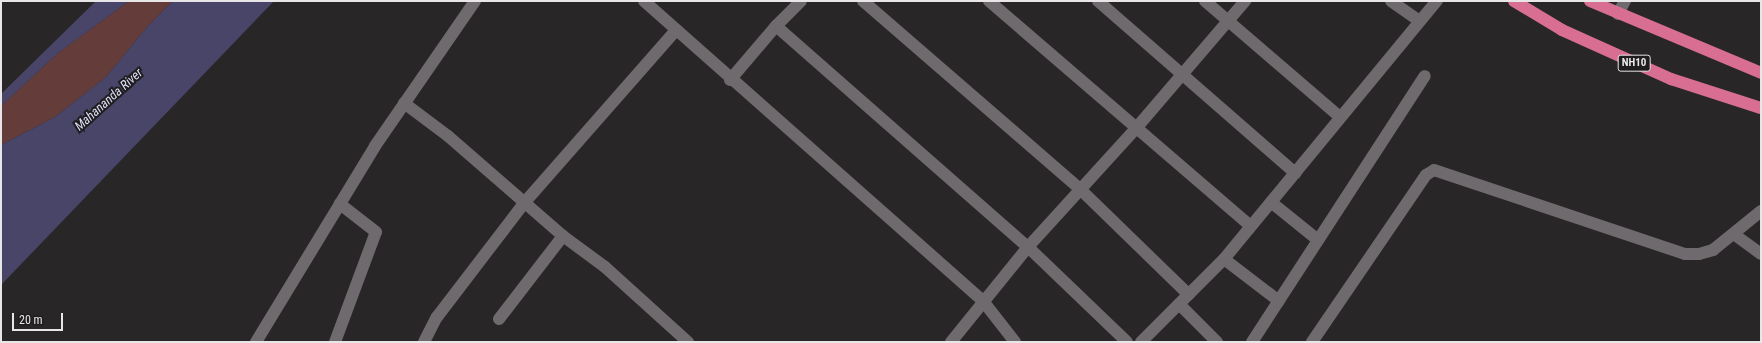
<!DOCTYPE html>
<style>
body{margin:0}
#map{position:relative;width:1762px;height:343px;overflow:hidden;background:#292628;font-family:"Roboto Condensed",sans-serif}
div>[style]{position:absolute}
.green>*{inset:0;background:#643d3a}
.water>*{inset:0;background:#484569}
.minor>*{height:12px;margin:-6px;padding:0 6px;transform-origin:6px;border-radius:6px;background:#6e6a6d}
.trunk>*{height:12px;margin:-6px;padding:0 6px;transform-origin:6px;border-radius:6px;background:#d86e92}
span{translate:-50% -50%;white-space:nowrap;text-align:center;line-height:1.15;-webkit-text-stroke:4px #1f1d1e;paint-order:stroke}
.shield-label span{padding:1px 3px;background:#1f1d1e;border:1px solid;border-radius:3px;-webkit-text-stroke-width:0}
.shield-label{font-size:11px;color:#e8e6e7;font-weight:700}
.water-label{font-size:13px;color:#dfdff9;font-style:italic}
.frame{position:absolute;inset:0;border:2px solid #e8e6e7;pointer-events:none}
.scale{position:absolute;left:12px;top:313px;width:51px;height:18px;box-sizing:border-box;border:2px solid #e8e6e7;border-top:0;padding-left:5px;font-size:12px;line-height:14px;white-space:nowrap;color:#e8e6e7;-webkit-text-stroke:3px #1f1d1e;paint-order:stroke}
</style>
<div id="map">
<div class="green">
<div style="clip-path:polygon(129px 1px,173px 1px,147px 27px,106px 77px,55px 117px,1px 145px,1px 106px,58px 53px)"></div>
</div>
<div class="water">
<div style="clip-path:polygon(96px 1px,129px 1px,58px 53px,1px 106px,1px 94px)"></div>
<div style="clip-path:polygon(173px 1px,274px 1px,1px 285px,1px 145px,55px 117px,106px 77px,147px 27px)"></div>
</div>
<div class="minor">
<div style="left:644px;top:1px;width:453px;rotate:41.5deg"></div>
<div style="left:983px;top:301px;width:52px;rotate:52deg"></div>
<div style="left:863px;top:1px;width:286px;rotate:40.9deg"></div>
<div style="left:1079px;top:188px;width:153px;rotate:44.2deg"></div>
<div style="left:989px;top:1px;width:345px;rotate:40.7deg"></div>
<div style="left:1098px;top:1px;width:262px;rotate:41.1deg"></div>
<div style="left:1205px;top:1px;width:178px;rotate:40.7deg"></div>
<div style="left:1391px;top:1px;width:35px;rotate:35deg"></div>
<div style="left:1618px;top:14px;width:15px;rotate:-62deg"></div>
<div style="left:776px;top:26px;width:335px;rotate:41.3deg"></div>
<div style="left:1028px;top:247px;width:137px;rotate:43.8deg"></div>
<div style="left:730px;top:80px;width:71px;rotate:-49.6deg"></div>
<div style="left:776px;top:26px;width:35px;rotate:-45deg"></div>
<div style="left:404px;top:103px;width:55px;rotate:36.9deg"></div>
<div style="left:448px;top:136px;width:152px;rotate:41deg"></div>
<div style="left:563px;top:236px;width:52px;rotate:36.4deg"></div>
<div style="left:605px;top:267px;width:112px;rotate:42.1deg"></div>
<div style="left:1272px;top:203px;width:59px;rotate:38.8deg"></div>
<div style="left:1735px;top:235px;width:32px;rotate:36deg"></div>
<div style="left:1224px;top:259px;width:69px;rotate:37.4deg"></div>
<div style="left:1179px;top:304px;width:54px;rotate:45deg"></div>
<div style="left:499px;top:319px;width:105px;rotate:-52.4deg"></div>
<div style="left:256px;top:342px;width:229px;rotate:-58.7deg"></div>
<div style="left:375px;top:146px;width:176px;rotate:-55.4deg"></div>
<div style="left:335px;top:342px;width:117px;rotate:-69.6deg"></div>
<div style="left:376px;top:232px;width:46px;rotate:-142.1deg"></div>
<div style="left:424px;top:342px;width:28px;rotate:-63deg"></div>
<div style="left:437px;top:317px;width:145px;rotate:-52.6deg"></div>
<div style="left:525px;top:202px;width:229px;rotate:-48.7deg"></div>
<div style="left:951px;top:342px;width:122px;rotate:-51deg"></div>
<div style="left:1028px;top:247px;width:164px;rotate:-47.7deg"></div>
<div style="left:1138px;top:126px;width:165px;rotate:-49.4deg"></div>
<div style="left:1141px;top:342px;width:117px;rotate:-45deg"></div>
<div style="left:1224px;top:259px;width:335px;rotate:-50.5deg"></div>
<div style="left:1252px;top:342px;width:317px;rotate:-57deg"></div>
<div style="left:1312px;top:342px;width:202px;rotate:-55.7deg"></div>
<div style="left:1426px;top:175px;width:9px;rotate:-32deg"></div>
<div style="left:1434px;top:170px;width:265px;rotate:18.5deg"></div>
<div style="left:1685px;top:254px;width:14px"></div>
<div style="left:1699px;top:254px;width:15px;rotate:-16deg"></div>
<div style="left:1713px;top:250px;width:62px;rotate:-39.1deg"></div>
</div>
<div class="trunk">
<div style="left:1514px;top:1px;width:56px;rotate:31.1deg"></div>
<div style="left:1562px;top:30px;width:120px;rotate:24.2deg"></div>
<div style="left:1671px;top:79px;width:95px;rotate:17.9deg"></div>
<div style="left:1590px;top:1px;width:186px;rotate:22.8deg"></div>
</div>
<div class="shield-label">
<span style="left:1634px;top:63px">NH10</span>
</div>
<div class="water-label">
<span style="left:109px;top:100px;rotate:-42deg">Mahananda River</span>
</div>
<div class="frame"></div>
<div class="scale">20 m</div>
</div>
